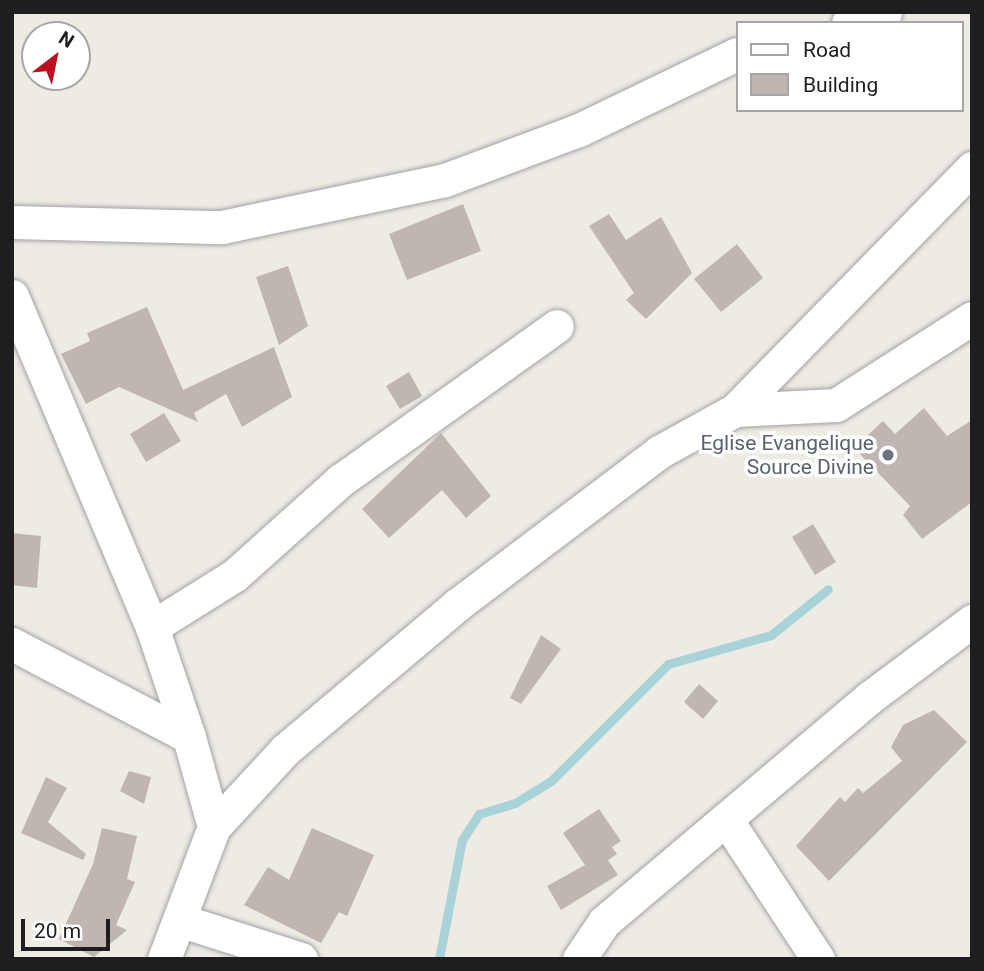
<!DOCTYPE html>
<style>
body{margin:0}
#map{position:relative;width:984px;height:971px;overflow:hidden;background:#eeebe5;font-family:Roboto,sans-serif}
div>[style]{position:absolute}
.stream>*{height:9px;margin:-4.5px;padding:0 4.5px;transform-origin:4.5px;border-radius:4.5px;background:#a9d2d9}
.building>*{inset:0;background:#bfb6b2}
.roads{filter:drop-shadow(0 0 2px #a2a2a2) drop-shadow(0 0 2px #a2a2a2)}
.minor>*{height:33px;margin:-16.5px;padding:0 16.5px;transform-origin:16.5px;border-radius:16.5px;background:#fff}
.dots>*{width:19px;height:19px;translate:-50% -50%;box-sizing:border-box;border:4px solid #fff;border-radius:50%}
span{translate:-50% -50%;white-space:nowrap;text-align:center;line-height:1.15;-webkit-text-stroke:7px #fff;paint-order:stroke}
.worship-label{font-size:21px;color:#5b616d}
.right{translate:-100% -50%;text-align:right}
.frame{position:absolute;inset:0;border:14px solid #1e1e1e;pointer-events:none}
.legend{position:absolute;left:736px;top:21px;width:228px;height:91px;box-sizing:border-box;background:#fff;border:2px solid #a5a5a5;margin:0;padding:9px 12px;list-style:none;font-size:21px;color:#1e1e1e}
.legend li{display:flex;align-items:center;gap:14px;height:35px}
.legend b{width:35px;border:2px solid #a5a5a5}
.north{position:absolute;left:21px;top:21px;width:70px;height:70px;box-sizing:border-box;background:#fff;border:2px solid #a5a5a5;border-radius:50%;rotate:32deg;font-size:19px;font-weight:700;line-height:28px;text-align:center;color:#1e1e1e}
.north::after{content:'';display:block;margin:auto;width:24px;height:32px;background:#bd101e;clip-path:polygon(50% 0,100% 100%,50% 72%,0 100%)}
.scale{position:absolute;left:21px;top:919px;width:89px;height:32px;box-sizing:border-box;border:4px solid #1e1e1e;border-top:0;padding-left:9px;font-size:21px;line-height:24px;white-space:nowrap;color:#1e1e1e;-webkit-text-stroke:5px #fff;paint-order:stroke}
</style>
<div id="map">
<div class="stream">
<div style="left:439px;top:959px;width:121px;rotate:-79.1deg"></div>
<div style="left:462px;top:840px;width:31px;rotate:-57deg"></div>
<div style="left:479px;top:814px;width:38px;rotate:-17deg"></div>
<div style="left:515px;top:803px;width:42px;rotate:-31.4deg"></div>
<div style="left:551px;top:781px;width:165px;rotate:-45deg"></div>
<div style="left:668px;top:664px;width:107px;rotate:-15.7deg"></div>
<div style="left:771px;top:635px;width:73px;rotate:-38.9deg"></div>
</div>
<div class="building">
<div style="clip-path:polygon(463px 204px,481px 251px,407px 280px,389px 234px)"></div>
<div style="clip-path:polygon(609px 214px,626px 240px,661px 217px,692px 273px,646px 319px,626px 300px,634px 293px,589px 226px)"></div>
<div style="clip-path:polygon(737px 244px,763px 278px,721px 312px,694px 279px)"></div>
<div style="clip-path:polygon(288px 266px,308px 326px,279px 345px,256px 277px)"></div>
<div style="clip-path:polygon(147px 307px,183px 390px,274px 347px,292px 397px,242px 427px,226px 394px,194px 413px,198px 422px,119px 387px,86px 404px,61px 354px,90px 341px,87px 333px)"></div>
<div style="clip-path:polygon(409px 372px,422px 396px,400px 409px,386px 386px)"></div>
<div style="clip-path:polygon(924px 408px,947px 436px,972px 420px,972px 502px,922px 539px,903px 515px,910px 506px,854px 448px,883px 421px,895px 434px)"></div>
<div style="clip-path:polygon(164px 413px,181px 441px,146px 462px,130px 434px)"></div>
<div style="clip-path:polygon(441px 433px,491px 496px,466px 518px,442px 490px,389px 538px,362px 509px)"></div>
<div style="clip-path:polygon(813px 524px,836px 562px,815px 575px,792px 537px)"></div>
<div style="clip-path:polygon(12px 533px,41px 536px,37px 588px,12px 585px)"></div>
<div style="clip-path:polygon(541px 635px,561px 649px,521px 704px,510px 698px)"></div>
<div style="clip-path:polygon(699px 684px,718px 701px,703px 719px,684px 702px)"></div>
<div style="clip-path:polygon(934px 710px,967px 742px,829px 881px,796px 846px,840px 797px,845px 802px,858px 788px,863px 793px,902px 761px,891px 747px,903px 725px)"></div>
<div style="clip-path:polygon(129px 771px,151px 777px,144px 804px,120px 791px)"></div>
<div style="clip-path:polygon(46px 777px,67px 788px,48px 822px,86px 854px,83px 860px,21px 833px)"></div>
<div style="clip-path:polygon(599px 809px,621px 841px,612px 847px,617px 854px,608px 860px,618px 875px,561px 910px,547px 886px,585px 865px,563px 833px)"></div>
<div style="clip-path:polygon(102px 828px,137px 836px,127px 879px,135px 882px,116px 925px,127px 930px,94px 957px,59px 939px,93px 864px)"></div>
<div style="clip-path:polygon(312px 828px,374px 855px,347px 916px,339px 912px,321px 943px,244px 905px,268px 867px,289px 880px)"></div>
</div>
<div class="roads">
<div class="minor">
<div style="left:848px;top:23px;width:39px;rotate:-17deg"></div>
<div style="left:12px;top:222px;width:210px;rotate:1.4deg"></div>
<div style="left:222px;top:227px;width:228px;rotate:-11.9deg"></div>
<div style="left:445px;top:180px;width:143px;rotate:-20.5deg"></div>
<div style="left:579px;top:130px;width:175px;rotate:-25.7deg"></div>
<div style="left:12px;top:296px;width:359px;rotate:67.1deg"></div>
<div style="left:152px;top:627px;width:116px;rotate:71.4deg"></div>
<div style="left:735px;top:410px;width:101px;rotate:-2.8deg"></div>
<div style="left:836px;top:405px;width:161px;rotate:-32.6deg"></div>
<div style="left:152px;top:627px;width:98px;rotate:-32.1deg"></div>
<div style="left:235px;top:575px;width:142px;rotate:-41.9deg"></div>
<div style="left:341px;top:480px;width:265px;rotate:-35.5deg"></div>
<div style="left:12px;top:644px;width:200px;rotate:27.7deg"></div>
<div style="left:189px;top:737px;width:93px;rotate:74.5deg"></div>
<div style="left:726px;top:819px;width:168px;rotate:56.7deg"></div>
<div style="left:182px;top:921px;width:125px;rotate:17.7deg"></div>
<div style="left:164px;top:959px;width:141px;rotate:-69.3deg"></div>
<div style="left:214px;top:827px;width:105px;rotate:-47.3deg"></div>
<div style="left:285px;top:750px;width:225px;rotate:-40.1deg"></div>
<div style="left:457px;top:605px;width:253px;rotate:-37.1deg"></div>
<div style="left:659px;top:452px;width:87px;rotate:-28.9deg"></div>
<div style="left:735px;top:410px;width:339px;rotate:-45.6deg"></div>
<div style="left:579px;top:959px;width:45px;rotate:-56deg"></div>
<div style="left:604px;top:922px;width:347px;rotate:-40.2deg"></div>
<div style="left:869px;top:698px;width:129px;rotate:-36.8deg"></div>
</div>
</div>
<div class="dots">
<div style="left:888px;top:455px;background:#6b7280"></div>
</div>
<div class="worship-label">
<span class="right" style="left:874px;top:455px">Eglise Evangelique<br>Source Divine</span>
</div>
<div class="frame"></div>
<ul class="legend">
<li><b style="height:9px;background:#fff"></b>Road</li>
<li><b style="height:19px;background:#bfb6b2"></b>Building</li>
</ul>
<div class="north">N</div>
<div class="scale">20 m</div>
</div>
